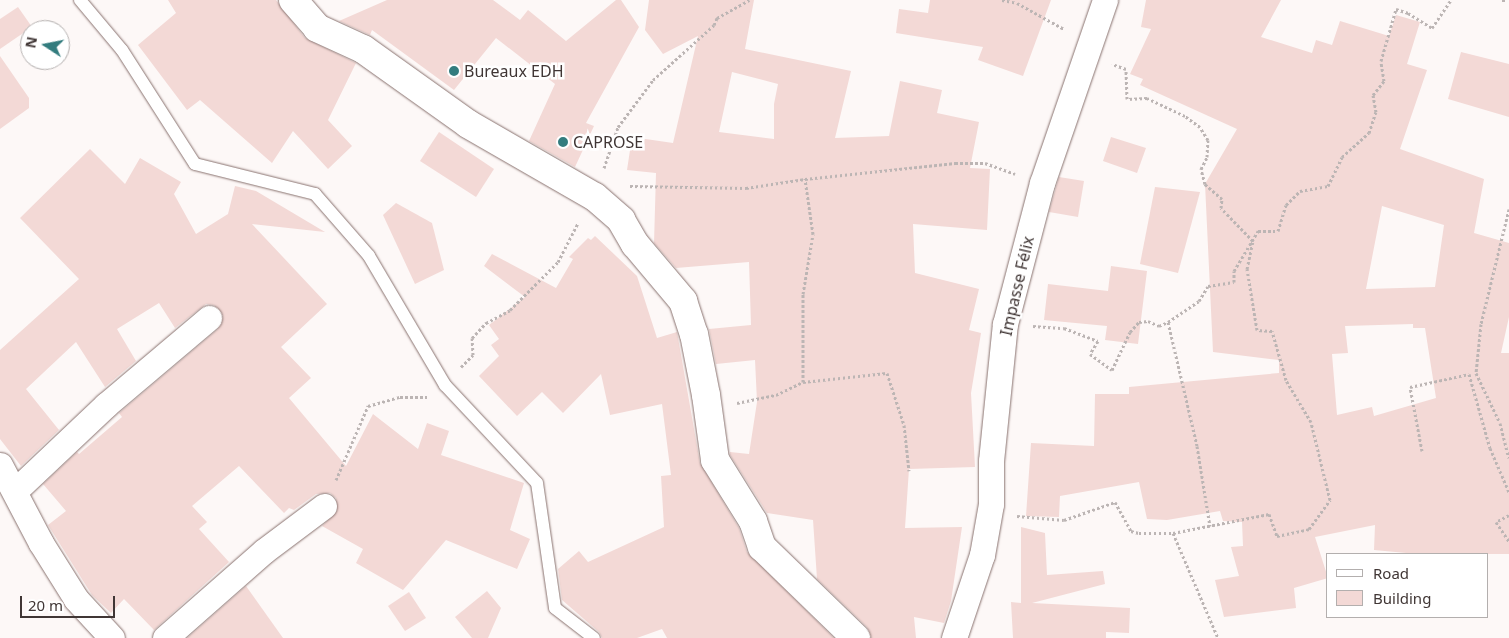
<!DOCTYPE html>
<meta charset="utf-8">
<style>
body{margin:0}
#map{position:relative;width:1509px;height:638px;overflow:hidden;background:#fdf8f7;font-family:"Noto Sans",sans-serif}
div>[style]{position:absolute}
.building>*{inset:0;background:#f3d9d6}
.path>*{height:3px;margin-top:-1.5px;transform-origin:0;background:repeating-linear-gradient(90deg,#bcb5b4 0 2.5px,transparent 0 5px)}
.roads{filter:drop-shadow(0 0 1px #89726f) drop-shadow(0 0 1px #89726f)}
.service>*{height:12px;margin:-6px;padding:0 6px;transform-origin:6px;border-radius:6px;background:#fff}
.minor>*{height:25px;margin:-12.5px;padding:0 12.5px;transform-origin:12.5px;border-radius:12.5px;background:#fff}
.tertiary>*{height:28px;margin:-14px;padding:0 14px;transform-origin:14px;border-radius:14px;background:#fff}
.dots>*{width:14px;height:14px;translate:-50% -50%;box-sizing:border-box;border:2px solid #fff;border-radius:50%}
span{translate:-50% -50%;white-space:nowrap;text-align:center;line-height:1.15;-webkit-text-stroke:5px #fff;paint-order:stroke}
.poi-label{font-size:16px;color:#403635}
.left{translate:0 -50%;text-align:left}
.street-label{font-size:16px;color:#403635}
.legend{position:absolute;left:1326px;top:553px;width:162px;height:65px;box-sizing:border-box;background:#fff;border:1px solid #b3afae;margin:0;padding:6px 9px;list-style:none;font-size:15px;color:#403635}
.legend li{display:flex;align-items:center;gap:10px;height:25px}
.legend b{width:25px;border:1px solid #b3afae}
.north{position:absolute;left:20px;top:20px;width:50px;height:50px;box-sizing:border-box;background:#fff;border:1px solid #b3afae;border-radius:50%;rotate:281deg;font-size:14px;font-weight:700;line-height:20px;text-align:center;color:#403635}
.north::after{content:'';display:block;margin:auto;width:18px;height:22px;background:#337c7e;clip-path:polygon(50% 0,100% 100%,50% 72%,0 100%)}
.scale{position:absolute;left:20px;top:596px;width:95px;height:22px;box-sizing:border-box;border:2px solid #403635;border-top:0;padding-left:6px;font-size:15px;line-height:18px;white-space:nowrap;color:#403635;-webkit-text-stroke:4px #fff;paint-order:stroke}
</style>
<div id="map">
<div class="building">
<div style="clip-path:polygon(168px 0,276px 0,305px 38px,356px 63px,328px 120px,352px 146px,328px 169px,293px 131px,272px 163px,200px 100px,187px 110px,138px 45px,176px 13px)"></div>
<div style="clip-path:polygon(387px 0,493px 0,520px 20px,528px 10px,566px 41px,616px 0,621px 0,639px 27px,586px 123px,594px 126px,575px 167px,529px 141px,555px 84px,496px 38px,454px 90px,372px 30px,370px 35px,339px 21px)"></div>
<div style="clip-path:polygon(evenodd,649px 0,754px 0,745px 49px,851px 71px,835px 138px,889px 136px,900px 81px,942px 90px,937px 113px,979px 122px,970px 168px,990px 169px,987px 230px,913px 224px,915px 273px,979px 289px,969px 330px,981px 333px,971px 393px,975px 467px,909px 469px,905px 528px,962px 527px,951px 601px,944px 623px,914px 617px,916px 638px,871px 638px,867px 627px,817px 579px,813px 520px,767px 513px,730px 455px,730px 452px,749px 454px,757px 402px,755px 360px,716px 364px,709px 329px,751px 325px,749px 262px,676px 268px,654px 243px,656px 173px,627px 170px,632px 137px,673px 143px,698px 36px,663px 54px,645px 30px,649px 0,732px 72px,778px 84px,774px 104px,774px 139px,719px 132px,732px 72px)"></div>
<div style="clip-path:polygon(930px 0,1051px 0,1023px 76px,978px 60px,983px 47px,896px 33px,899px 9px,928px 13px)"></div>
<div style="clip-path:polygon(evenodd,1146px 0,1281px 0,1261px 37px,1312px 53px,1316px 40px,1332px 45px,1340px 21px,1389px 36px,1396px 15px,1420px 22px,1407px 64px,1427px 70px,1400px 149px,1484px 179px,1474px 233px,1509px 243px,1509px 317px,1501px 353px,1509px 353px,1509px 554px,1417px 554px,1374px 550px,1375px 525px,1315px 537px,1328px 578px,1294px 588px,1296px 608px,1224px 617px,1215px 580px,1239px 576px,1231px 547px,1243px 546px,1242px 522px,1223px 521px,1220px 511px,1167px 520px,1147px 519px,1139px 482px,1060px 496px,1059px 517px,1026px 516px,1031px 443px,1094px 446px,1095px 394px,1129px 394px,1129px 387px,1279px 373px,1279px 360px,1213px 352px,1205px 184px,1237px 129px,1140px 85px,1143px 79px,1130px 74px,1151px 29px,1141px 27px,1146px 0,1382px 206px,1444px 225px,1435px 287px,1366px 289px,1382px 206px,1146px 0,1413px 324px,1413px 328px,1425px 328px,1436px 398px,1374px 416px,1372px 407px,1337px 415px,1332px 354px,1348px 353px,1345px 326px,1413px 324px)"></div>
<div style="clip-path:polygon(18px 7px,32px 27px,0 49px,0 19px)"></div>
<div style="clip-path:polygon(1461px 52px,1509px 64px,1509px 117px,1448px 99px)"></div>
<div style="clip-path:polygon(0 56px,29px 98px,29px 108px,0 129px)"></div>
<div style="clip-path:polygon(439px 132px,494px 169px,476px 197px,420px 161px)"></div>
<div style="clip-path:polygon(1111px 137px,1146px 148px,1137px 173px,1103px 161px)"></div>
<div style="clip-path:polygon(90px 149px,125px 184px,140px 158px,181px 182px,174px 194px,196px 234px,228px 214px,235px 186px,256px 191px,325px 232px,252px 224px,327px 304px,281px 347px,311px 378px,289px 398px,346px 466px,373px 414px,418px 449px,427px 423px,449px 431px,441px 455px,524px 483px,510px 530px,530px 539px,517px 569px,446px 540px,403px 590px,356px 563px,363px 549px,322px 526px,337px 511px,336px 498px,330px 493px,316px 494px,294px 510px,289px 508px,284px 513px,239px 466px,192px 506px,207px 522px,199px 529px,229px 562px,154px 630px,124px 599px,111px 613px,92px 595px,48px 525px,66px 511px,43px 484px,77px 452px,79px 454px,122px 417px,119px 413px,218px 329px,223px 316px,214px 305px,206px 304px,175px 328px,159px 303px,117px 329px,136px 361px,105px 387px,76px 342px,26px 389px,59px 430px,21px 466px,0 439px,0 350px,79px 279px,20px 218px)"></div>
<div style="clip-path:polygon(1059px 177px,1084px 181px,1078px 217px,1049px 212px)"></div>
<div style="clip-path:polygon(1155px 187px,1200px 192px,1178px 273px,1140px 264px)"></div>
<div style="clip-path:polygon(396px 203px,432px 223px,444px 270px,415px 284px,383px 215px)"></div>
<div style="clip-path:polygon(595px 236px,637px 276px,657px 338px,677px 332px,700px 463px,739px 528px,747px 552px,834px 638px,667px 638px,662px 629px,637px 638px,602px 638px,599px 632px,562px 600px,558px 569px,579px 551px,588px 562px,664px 527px,661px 476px,671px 475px,662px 404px,610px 415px,601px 374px,563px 413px,542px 392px,517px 416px,479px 376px,499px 356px,491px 345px,499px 339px,489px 325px,525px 297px,484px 266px,492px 254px,556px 288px,573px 259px,569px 257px,588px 238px,591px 240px)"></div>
<div style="clip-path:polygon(1111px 266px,1147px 271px,1138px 344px,1105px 340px,1107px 326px,1044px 320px,1048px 284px,1108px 291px)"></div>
<div style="clip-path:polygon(1021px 527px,1045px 533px,1047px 575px,1103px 571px,1105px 584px,1032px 603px,1130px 608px,1129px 633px,1106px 632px,1106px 638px,1013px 638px,1011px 602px,1021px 603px)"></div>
<div style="clip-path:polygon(246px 586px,283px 638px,187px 638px)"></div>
<div style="clip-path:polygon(487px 591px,501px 608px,488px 638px,472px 638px,455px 617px)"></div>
<div style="clip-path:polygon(409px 592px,426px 618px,405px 631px,388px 606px)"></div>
</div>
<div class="path">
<div style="left:1002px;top:0;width:15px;rotate:11deg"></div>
<div style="left:1017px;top:3px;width:54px;rotate:29deg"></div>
<div style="left:1502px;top:0;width:4px"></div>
<div style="left:604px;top:168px;width:43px;rotate:-71.1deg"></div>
<div style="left:618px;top:127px;width:59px;rotate:-53.3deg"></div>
<div style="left:653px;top:80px;width:82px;rotate:-42deg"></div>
<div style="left:714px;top:25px;width:8px;rotate:-67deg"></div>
<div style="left:717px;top:18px;width:37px;rotate:-29deg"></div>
<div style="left:630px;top:186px;width:116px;rotate:1deg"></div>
<div style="left:746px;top:188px;width:60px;rotate:-8.7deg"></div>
<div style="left:1509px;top:209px;width:118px;rotate:103.7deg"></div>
<div style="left:1481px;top:324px;width:49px;rotate:95.8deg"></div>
<div style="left:1476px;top:373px;width:55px;rotate:64.4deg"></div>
<div style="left:1500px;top:423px;width:36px;rotate:76deg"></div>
<div style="left:1168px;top:322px;width:127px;rotate:76.8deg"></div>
<div style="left:1197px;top:446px;width:81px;rotate:80.8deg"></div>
<div style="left:1033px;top:326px;width:31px;rotate:4deg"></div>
<div style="left:1064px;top:328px;width:36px;rotate:21deg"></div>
<div style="left:1098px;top:341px;width:15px;rotate:122deg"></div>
<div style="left:1090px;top:354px;width:27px;rotate:36deg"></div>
<div style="left:1112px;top:370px;width:42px;rotate:-64.7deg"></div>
<div style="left:1130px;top:332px;width:13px;rotate:-48deg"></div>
<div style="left:1139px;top:322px;width:9px;rotate:-6deg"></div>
<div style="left:1148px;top:321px;width:12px;rotate:24deg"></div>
<div style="left:1159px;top:326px;width:10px;rotate:-24deg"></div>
<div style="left:1168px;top:322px;width:37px;rotate:-34deg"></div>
<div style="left:1199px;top:301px;width:17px;rotate:-59deg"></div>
<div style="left:1208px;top:286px;width:26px;rotate:-9deg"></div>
<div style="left:1234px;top:282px;width:11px;rotate:-90deg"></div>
<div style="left:1234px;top:271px;width:47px;rotate:-59deg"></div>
<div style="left:1258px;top:231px;width:20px"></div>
<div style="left:1278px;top:231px;width:27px;rotate:-73deg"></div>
<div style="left:1286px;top:205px;width:20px;rotate:-45deg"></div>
<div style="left:1300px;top:191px;width:28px;rotate:-10deg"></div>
<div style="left:1328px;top:186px;width:32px;rotate:-64deg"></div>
<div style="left:1342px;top:157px;width:36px;rotate:-42deg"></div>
<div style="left:1369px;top:133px;width:22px;rotate:-72deg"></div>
<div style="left:1376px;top:112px;width:17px;rotate:-100deg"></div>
<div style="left:1373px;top:95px;width:18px;rotate:-52deg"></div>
<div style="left:1384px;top:81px;width:20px;rotate:-99deg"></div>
<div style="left:1381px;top:61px;width:54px;rotate:-73.9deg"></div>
<div style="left:1396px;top:9px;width:13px;rotate:18deg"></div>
<div style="left:1408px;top:13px;width:28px;rotate:32deg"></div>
<div style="left:1432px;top:28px;width:34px;rotate:-56deg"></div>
<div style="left:461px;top:367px;width:17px;rotate:-45deg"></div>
<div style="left:473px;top:355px;width:17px;rotate:-93deg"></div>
<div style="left:472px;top:338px;width:21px;rotate:-47deg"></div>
<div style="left:486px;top:323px;width:27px;rotate:-28deg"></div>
<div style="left:510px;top:310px;width:68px;rotate:-45deg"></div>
<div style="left:558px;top:262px;width:44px;rotate:-62.9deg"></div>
<div style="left:803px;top:382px;width:88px;rotate:-90deg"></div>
<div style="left:803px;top:294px;width:61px;rotate:-80.5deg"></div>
<div style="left:813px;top:234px;width:56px;rotate:-98.3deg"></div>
<div style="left:805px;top:179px;width:151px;rotate:-6.1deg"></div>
<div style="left:955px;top:163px;width:30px"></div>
<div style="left:985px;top:163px;width:32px;rotate:20deg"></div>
<div style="left:737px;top:403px;width:40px;rotate:-12deg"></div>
<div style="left:776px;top:395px;width:30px;rotate:-26deg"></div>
<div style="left:803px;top:382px;width:84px;rotate:-6.1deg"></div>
<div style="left:887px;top:373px;width:55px;rotate:71.9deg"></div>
<div style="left:904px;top:425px;width:46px;rotate:83.8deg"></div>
<div style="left:1422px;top:451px;width:65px;rotate:-100.6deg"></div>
<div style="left:1410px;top:387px;width:60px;rotate:-12.4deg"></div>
<div style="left:1469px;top:374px;width:77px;rotate:74.2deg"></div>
<div style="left:1490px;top:448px;width:48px;rotate:66.6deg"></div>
<div style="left:336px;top:480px;width:81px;rotate:-66.6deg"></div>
<div style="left:368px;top:406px;width:33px;rotate:-16deg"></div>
<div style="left:400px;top:397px;width:27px"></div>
<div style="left:1509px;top:515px;width:15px;rotate:152deg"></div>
<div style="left:1496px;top:522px;width:23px;rotate:56deg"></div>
<div style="left:1017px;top:516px;width:47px;rotate:4.9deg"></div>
<div style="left:1064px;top:520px;width:54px;rotate:-19.4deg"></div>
<div style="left:1115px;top:502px;width:33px;rotate:61deg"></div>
<div style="left:1131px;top:531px;width:8px;rotate:14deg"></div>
<div style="left:1139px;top:533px;width:34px"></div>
<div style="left:1173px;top:533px;width:98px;rotate:-11.2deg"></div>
<div style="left:1269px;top:514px;width:23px;rotate:70deg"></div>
<div style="left:1277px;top:536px;width:33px;rotate:-12deg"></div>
<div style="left:1309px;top:529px;width:36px;rotate:-54deg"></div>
<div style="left:1330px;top:500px;width:80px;rotate:-103.7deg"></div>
<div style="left:1311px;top:422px;width:49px;rotate:-120.8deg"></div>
<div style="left:1286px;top:380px;width:51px;rotate:-105.9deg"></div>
<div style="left:1272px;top:331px;width:15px;rotate:-176deg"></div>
<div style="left:1257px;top:330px;width:62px;rotate:-99.3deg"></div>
<div style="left:1247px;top:269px;width:29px;rotate:-78deg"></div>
<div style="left:1253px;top:241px;width:46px;rotate:-134.1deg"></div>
<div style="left:1221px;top:208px;width:9px;rotate:-84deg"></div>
<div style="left:1222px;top:199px;width:23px;rotate:-139deg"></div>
<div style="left:1205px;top:184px;width:16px;rotate:-105deg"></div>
<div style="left:1201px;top:169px;width:13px;rotate:-63deg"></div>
<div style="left:1207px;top:157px;width:17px;rotate:-87deg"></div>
<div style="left:1208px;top:140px;width:15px;rotate:-122deg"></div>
<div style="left:1200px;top:127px;width:19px;rotate:-144deg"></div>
<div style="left:1185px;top:116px;width:42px;rotate:-154.7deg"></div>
<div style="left:1147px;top:98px;width:20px;rotate:177deg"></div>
<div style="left:1127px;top:99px;width:30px;rotate:-92deg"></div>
<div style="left:1126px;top:69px;width:15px;rotate:-160deg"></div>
<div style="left:1173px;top:533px;width:114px;rotate:66.8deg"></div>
</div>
<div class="roads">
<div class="service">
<div style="left:80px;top:0;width:65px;rotate:50deg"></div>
<div style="left:122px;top:50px;width:135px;rotate:57.4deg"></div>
<div style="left:195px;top:164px;width:124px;rotate:14deg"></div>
<div style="left:315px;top:194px;width:82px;rotate:48.9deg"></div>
<div style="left:369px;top:256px;width:150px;rotate:59.5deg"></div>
<div style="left:445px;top:385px;width:134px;rotate:46.8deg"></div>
<div style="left:537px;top:483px;width:126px;rotate:81.8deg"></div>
<div style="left:555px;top:608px;width:49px;rotate:37.6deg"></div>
</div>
<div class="minor">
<div style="left:0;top:465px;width:88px;rotate:62.3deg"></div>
<div style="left:41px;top:543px;width:66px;rotate:58deg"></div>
<div style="left:76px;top:599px;width:53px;rotate:47.3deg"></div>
<div style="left:16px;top:490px;width:124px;rotate:-43.4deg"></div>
<div style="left:106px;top:405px;width:135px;rotate:-40.2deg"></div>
<div style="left:165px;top:638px;width:132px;rotate:-41.3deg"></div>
<div style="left:264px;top:551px;width:75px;rotate:-36.9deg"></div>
<div style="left:954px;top:638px;width:88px;rotate:-71.4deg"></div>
<div style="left:982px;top:555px;width:52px;rotate:-80deg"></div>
<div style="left:991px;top:504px;width:43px;rotate:-90deg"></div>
<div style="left:991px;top:461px;width:138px;rotate:-84.2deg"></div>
<div style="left:1005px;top:324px;width:146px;rotate:-75.3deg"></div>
<div style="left:1042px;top:183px;width:194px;rotate:-71deg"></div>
</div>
<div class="tertiary">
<div style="left:293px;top:0;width:37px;rotate:49deg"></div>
<div style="left:317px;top:28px;width:51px;rotate:24.5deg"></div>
<div style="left:363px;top:49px;width:129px;rotate:35.5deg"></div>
<div style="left:468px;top:124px;width:146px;rotate:29.9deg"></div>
<div style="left:595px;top:197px;width:35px;rotate:41deg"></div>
<div style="left:621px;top:220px;width:28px;rotate:60deg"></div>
<div style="left:635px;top:244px;width:75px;rotate:49.9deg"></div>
<div style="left:683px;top:301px;width:35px;rotate:72deg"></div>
<div style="left:694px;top:334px;width:62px;rotate:78.9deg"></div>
<div style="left:706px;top:395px;width:66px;rotate:82.1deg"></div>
<div style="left:715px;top:460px;width:72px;rotate:58.1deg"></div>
<div style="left:753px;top:521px;width:28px;rotate:71deg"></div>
<div style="left:762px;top:547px;width:131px;rotate:44.1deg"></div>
</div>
</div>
<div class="dots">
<div style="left:454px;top:71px;background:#337c7e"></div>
<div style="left:563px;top:142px;background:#337c7e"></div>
</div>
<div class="poi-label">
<span class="left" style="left:464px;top:71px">Bureaux EDH</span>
<span class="left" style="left:573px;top:142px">CAPROSE</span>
</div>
<div class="street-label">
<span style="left:1017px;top:286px;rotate:-77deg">Impasse Félix</span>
</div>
<ul class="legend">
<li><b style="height:6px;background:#fff"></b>Road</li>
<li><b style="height:14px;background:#f3d9d6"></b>Building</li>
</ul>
<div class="north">N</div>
<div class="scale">20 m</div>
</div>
